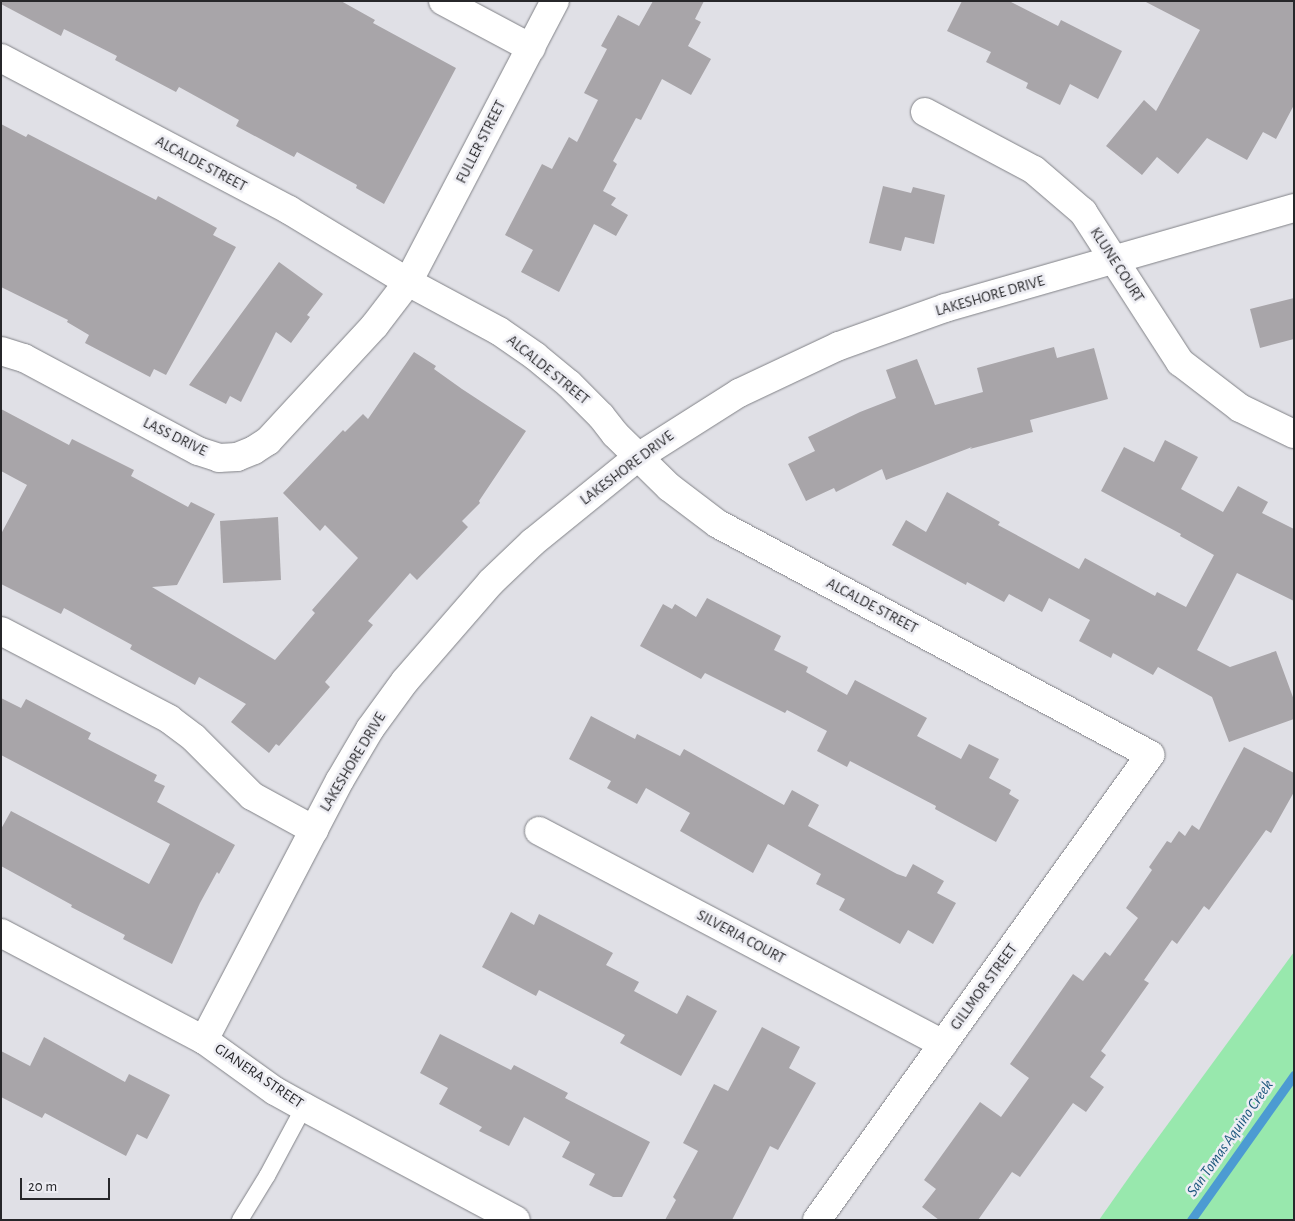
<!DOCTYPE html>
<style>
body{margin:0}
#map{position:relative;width:1295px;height:1221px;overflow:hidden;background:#e0e0e6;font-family:"Alegreya Sans",sans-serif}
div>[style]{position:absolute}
.green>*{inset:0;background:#98e8ad}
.stream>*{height:9px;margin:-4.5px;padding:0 4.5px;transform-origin:4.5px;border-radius:4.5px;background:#4c9bd2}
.building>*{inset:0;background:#a8a5a9}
.roads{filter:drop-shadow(0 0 1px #818287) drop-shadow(0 0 1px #818287)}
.service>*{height:16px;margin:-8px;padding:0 8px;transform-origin:8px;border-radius:8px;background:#fff}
.minor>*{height:28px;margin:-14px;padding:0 14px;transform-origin:14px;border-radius:14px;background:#fff}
span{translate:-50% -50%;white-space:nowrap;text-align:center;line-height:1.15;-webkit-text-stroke:5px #ededf3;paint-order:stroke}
.street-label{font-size:15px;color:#27272a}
.water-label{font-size:16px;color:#1c577d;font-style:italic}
.frame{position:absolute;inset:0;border:2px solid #27272a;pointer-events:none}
.scale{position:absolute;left:20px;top:1178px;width:90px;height:22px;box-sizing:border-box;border:2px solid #27272a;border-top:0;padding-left:6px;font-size:15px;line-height:18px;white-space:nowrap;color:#27272a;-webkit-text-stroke:4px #ededf3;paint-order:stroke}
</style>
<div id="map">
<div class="green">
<div style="clip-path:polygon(1294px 952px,1294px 1220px,1099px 1220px,1132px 1173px)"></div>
</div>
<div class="stream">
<div style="left:1191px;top:1220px;width:178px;rotate:-54.6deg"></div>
</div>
<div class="building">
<div style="clip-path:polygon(1px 1px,341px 1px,375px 20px,373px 23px,456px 68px,384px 204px,356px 188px,357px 185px,297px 152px,294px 157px,236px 126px,239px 120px,179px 87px,176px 92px,115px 60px,117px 56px,64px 29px,61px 36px,1px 4px)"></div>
<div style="clip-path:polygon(653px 1px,704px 1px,695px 19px,701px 22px,688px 46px,711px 59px,691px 95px,662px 79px,641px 120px,636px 118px,613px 161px,617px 164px,603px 191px,616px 198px,611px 205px,628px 215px,616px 236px,594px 224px,559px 292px,521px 272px,533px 250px,505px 235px,542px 164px,552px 169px,569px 137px,577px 142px,598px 100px,584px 93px,607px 49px,601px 46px,618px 15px,639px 26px)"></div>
<div style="clip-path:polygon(962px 1px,1009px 1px,1058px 26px,1061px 20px,1122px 51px,1098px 99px,1070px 84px,1060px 105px,1026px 88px,1028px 83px,986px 62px,991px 52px,947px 31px)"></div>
<div style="clip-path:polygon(1144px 1px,1294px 1px,1294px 105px,1276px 139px,1263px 132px,1247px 160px,1207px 138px,1178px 174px,1157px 157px,1142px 175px,1106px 146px,1144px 100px,1156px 111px,1200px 30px)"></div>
<div style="clip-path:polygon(1px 124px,26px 137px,28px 134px,156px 200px,158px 196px,217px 228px,213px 235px,236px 247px,166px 375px,154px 369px,150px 377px,85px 343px,89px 335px,67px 322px,68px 320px,1px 287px)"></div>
<div style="clip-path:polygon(883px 186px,911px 193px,913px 187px,945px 195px,934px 244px,905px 237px,901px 251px,869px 243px)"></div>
<div style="clip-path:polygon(279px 262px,323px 294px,307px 315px,310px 317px,291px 343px,276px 332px,241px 402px,230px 396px,226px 404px,189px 385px)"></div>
<div style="clip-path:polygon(1294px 298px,1294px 339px,1260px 348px,1250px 309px)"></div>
<div style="clip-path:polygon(1054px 347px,1057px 358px,1094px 348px,1108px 399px,1030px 420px,1033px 432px,970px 449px,972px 447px,886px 480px,882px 469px,836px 492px,834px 488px,806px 501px,788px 464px,815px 451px,808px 437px,860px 412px,896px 398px,886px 370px,917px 359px,935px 405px,983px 392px,977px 368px)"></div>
<div style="clip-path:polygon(414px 352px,436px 366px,434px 369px,462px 389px,526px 431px,479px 501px,480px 503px,462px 521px,468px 527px,417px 580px,410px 573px,368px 621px,373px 625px,325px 682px,330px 687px,279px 746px,276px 744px,269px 753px,231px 722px,246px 704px,199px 677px,195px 685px,130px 649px,132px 645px,64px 608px,61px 614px,1px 584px,1px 534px,27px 485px,1px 471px,1px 409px,69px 445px,72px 439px,134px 470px,131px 476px,188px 507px,191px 502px,215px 514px,177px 585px,152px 587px,275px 660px,315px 613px,312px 610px,358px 558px,325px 525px,320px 531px,283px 493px,343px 430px,345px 432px,363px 414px,368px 419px)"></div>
<div style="clip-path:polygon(1165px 440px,1198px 457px,1181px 489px,1223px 512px,1238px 486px,1268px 502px,1262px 513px,1294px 529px,1294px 601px,1237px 573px,1197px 650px,1230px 667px,1276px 651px,1294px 700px,1294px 719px,1229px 742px,1212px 697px,1158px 667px,1153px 675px,1113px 653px,1111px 658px,1079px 641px,1090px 620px,1049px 598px,1042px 612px,1009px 594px,1004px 602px,967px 582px,966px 585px,892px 545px,906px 520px,926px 532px,947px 492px,1000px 522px,998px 525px,1079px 569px,1085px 558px,1155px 596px,1157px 592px,1186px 607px,1214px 555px,1180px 536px,1181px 534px,1101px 491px,1124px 447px,1154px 462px)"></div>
<div style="clip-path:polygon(278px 517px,281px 580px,223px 583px,220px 521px)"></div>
<div style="clip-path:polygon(707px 598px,781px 636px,774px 650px,808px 667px,806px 672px,847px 695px,855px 680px,927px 718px,917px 736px,961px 759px,969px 744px,999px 759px,989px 778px,1011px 790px,1009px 794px,1019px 800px,996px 842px,935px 809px,936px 806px,850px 761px,847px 767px,817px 751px,827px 731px,787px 710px,785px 713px,705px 673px,701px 679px,640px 646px,663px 604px,672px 609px,675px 604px,696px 617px)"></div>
<div style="clip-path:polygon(1px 698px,21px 708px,26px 699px,91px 733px,88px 739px,157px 775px,154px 781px,165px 786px,157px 802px,235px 845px,219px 874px,217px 872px,200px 903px,172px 964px,123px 939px,125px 935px,71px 907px,72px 905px,1px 866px,1px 829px,11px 811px,149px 884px,170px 844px,1px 755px)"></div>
<div style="clip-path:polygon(591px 716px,635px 739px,637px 734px,680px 756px,684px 749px,784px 805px,792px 790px,819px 805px,808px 826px,897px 874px,906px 877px,913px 864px,944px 881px,937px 893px,956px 903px,933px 944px,908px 930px,900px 944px,839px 910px,845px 899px,816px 884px,821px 874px,768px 844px,753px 873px,680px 831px,690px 813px,646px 788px,637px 804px,607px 788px,611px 781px,569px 759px)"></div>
<div style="clip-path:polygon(1244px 747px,1294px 773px,1294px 792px,1271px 833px,1266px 830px,1209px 910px,1204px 906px,1177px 944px,1172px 940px,1144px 980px,1149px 983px,1101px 1051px,1106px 1055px,1090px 1077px,1104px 1087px,1086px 1112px,1073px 1103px,1020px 1177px,1012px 1172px,978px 1220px,939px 1220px,922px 1207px,936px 1189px,924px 1180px,980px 1102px,1001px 1117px,1029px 1078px,1010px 1064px,1073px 974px,1083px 981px,1105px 952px,1110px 956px,1138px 918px,1126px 908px,1152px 870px,1149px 867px,1167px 841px,1171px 843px,1179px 831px,1185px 836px,1192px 825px,1199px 830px)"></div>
<div style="clip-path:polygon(511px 912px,534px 925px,539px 914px,613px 953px,606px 965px,639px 982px,634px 991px,677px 1014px,687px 995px,717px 1011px,681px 1076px,620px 1043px,625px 1035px,539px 990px,536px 996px,482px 967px)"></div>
<div style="clip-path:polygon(762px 1027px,800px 1047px,789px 1068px,816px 1083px,778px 1150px,770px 1146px,732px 1220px,665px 1220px,676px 1200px,673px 1197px,698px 1151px,683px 1143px,714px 1084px,728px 1091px)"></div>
<div style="clip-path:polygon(440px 1034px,511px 1070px,514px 1065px,568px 1093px,565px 1098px,650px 1142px,622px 1197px,613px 1197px,589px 1185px,595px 1174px,562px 1157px,570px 1142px,524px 1117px,509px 1146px,479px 1131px,482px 1127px,439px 1104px,448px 1088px,420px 1073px)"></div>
<div style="clip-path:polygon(44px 1037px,125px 1082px,129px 1074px,170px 1095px,147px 1139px,137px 1134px,126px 1156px,45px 1113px,42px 1118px,1px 1097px,1px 1051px,30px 1066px)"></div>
</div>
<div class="roads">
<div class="service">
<div style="left:240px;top:1220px;width:52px;rotate:-58.5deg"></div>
<div style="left:267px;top:1176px;width:78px;rotate:-61.8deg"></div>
</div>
<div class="minor">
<div style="left:443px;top:1px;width:100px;rotate:28.1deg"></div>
<div style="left:1px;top:58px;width:326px;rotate:27.8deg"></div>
<div style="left:289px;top:210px;width:139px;rotate:31.2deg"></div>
<div style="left:408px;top:282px;width:103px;rotate:28.3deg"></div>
<div style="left:499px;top:331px;width:44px;rotate:34.8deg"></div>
<div style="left:535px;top:356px;width:44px;rotate:39.5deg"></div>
<div style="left:569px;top:384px;width:45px;rotate:45deg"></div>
<div style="left:601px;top:416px;width:23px;rotate:52deg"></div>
<div style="left:615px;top:434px;width:76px;rotate:44.5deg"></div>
<div style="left:669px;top:487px;width:61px;rotate:37.1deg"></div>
<div style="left:718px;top:524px;width:490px;rotate:28.1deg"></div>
<div style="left:1150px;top:755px;width:572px;rotate:125.61deg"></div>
<div style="left:925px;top:112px;width:123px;rotate:28deg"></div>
<div style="left:1034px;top:170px;width:65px;rotate:40.6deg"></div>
<div style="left:1083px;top:212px;width:179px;rotate:57.1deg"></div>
<div style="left:1180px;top:362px;width:76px;rotate:37.5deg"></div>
<div style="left:1240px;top:408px;width:60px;rotate:25.7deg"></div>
<div style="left:1px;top:351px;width:24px;rotate:17deg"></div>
<div style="left:24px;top:358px;width:197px;rotate:28.1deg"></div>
<div style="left:198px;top:451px;width:22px;rotate:18deg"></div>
<div style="left:219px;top:458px;width:18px;rotate:-3deg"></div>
<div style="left:237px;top:457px;width:18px;rotate:-22deg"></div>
<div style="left:254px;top:450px;width:17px;rotate:-33deg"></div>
<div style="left:268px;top:441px;width:158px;rotate:-47.3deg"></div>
<div style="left:375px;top:325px;width:54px;rotate:-52.5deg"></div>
<div style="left:408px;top:282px;width:317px;rotate:-62.4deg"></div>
<div style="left:1px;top:631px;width:190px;rotate:27.6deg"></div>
<div style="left:169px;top:719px;width:31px;rotate:37deg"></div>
<div style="left:194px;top:738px;width:82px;rotate:45deg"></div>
<div style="left:252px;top:796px;width:71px;rotate:28.7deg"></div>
<div style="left:539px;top:831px;width:457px;rotate:27.8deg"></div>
<div style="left:1px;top:933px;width:229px;rotate:27.8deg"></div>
<div style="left:204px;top:1040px;width:87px;rotate:35.7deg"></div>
<div style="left:275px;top:1091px;width:33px;rotate:29deg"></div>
<div style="left:304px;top:1107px;width:240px;rotate:28.1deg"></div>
<div style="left:204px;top:1040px;width:293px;rotate:-62.4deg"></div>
<div style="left:340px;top:780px;width:59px;rotate:-59.5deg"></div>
<div style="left:370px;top:729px;width:59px;rotate:-53.9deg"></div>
<div style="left:405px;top:681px;width:131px;rotate:-49deg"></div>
<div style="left:491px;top:582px;width:58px;rotate:-43.6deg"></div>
<div style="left:533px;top:542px;width:135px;rotate:-39deg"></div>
<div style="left:638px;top:457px;width:120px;rotate:-32.4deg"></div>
<div style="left:739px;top:393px;width:110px;rotate:-25.2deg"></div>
<div style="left:839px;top:346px;width:113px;rotate:-19.7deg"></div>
<div style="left:945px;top:308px;width:363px;rotate:-16deg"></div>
</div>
</div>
<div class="street-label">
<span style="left:481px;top:142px;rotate:-63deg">FULLER STREET</span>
<span style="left:201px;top:164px;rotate:28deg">ALCALDE STREET</span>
<span style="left:1117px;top:265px;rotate:57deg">KLUNE COURT</span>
<span style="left:990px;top:296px;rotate:-16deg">LAKESHORE DRIVE</span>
<span style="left:548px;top:370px;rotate:39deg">ALCALDE STREET</span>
<span style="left:175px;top:437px;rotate:26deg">LASS DRIVE</span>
<span style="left:627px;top:468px;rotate:-37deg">LAKESHORE DRIVE</span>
<span style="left:872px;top:606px;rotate:28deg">ALCALDE STREET</span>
<span style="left:353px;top:762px;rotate:-59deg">LAKESHORE DRIVE</span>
<span style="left:741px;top:937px;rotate:28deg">SILVERIA COURT</span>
<span style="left:984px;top:987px;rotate:-54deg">GILLMOR STREET</span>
<span style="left:259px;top:1076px;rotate:34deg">GIANERA STREET</span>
</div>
<div class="water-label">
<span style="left:1230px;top:1138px;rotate:-55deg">San Tomas Aquino Creek</span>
</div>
<div class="frame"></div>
<div class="scale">20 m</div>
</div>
